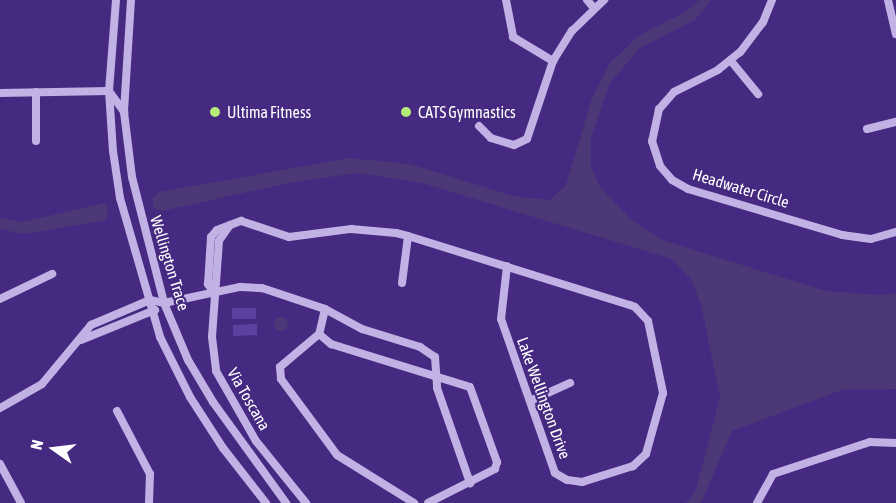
<!DOCTYPE html>
<style>
body{margin:0}
#map{position:relative;width:896px;height:503px;overflow:hidden;background:#462980;font-family:"Asap Condensed",sans-serif}
div>[style]{position:absolute}
.green>*{inset:0;background:#5e419f}
.water>*{inset:0;background:#4c3777}
.round{border-radius:50%}
.minor>*{height:8px;margin:-4px;padding:0 4px;transform-origin:4px;border-radius:4px;background:#c1b1e5}
.dots>*{width:16px;height:16px;translate:-50% -50%;box-sizing:border-box;border:3px solid #462980;border-radius:50%}
span{translate:-50% -50%;white-space:nowrap;text-align:center;line-height:1.15;-webkit-text-stroke:4.5px #462980;paint-order:stroke}
.poi-label{font-size:16px;color:#fff}
.left{translate:0 -50%;text-align:left}
.street-label{font-size:16px;color:#fff}
.north{position:absolute;left:24px;top:419px;width:60px;height:60px;-webkit-text-stroke:4px #462980;paint-order:stroke;rotate:284deg;font-size:16px;font-weight:700;line-height:24px;text-align:center;color:#fff}
.north::after{content:'';display:block;margin:auto;width:21px;height:27px;background:#fff;clip-path:polygon(50% 0,100% 100%,50% 72%,0 100%)}
</style>
<div id="map">
<div class="green">
<div style="clip-path:polygon(232px 308px,256px 308px,256px 319px,232px 319px)"></div>
<div style="clip-path:polygon(257px 324px,257px 335px,233px 336px,233px 325px)"></div>
</div>
<div class="water">
<div style="clip-path:polygon(699px 0,711px 0,695px 20px,640px 48px,610px 83px,591px 138px,591px 166px,600px 187px,631px 219px,662px 240px,826px 291px,880px 295px,896px 293px,896px 389px,842px 390px,732px 431px,701px 503px,686px 503px,696px 489px,720px 397px,701px 305px,692px 281px,672px 259px,422px 183px,357px 173px,289px 183px,162px 211px,154px 208px,152px 199px,159px 192px,349px 158px,410px 164px,513px 196px,550px 200px,566px 185px,592px 98px,610px 63px,638px 36px,687px 11px)"></div>
<div style="clip-path:polygon(104px 203px,108px 207px,106px 220px,24px 234px,0 229px,0 218px,22px 222px)"></div>
<div class="round" style="left:274px;top:317px;width:14px;height:14px"></div>
</div>
<div class="minor">
<div style="left:116px;top:0;width:91px;rotate:94.4deg"></div>
<div style="left:109px;top:91px;width:60px;rotate:86.2deg"></div>
<div style="left:113px;top:151px;width:48px;rotate:81.5deg"></div>
<div style="left:120px;top:198px;width:145px;rotate:73.9deg"></div>
<div style="left:160px;top:337px;width:67px;rotate:63.4deg"></div>
<div style="left:190px;top:397px;width:61px;rotate:57.1deg"></div>
<div style="left:223px;top:448px;width:70px;rotate:52deg"></div>
<div style="left:131px;top:0;width:112px;rotate:93.6deg"></div>
<div style="left:124px;top:112px;width:65px;rotate:83deg"></div>
<div style="left:132px;top:177px;width:130px;rotate:75.7deg"></div>
<div style="left:164px;top:303px;width:62px;rotate:67.2deg"></div>
<div style="left:188px;top:360px;width:49px;rotate:59.2deg"></div>
<div style="left:213px;top:402px;width:125px;rotate:54.1deg"></div>
<div style="left:506px;top:0;width:38px;rotate:79deg"></div>
<div style="left:513px;top:37px;width:47px;rotate:31deg"></div>
<div style="left:587px;top:0;width:11px;rotate:49deg"></div>
<div style="left:772px;top:0;width:24px;rotate:112deg"></div>
<div style="left:763px;top:22px;width:38px;rotate:127deg"></div>
<div style="left:740px;top:52px;width:28px;rotate:141deg"></div>
<div style="left:718px;top:70px;width:49px;rotate:153.4deg"></div>
<div style="left:674px;top:92px;width:23px;rotate:131deg"></div>
<div style="left:659px;top:109px;width:33px;rotate:102deg"></div>
<div style="left:652px;top:141px;width:26px;rotate:72deg"></div>
<div style="left:660px;top:166px;width:18px;rotate:49deg"></div>
<div style="left:672px;top:180px;width:18px;rotate:29deg"></div>
<div style="left:688px;top:189px;width:161px;rotate:16.6deg"></div>
<div style="left:842px;top:235px;width:29px;rotate:8deg"></div>
<div style="left:871px;top:239px;width:26px;rotate:-16deg"></div>
<div style="left:888px;top:0;width:35px;rotate:77deg"></div>
<div style="left:731px;top:61px;width:43px;rotate:50.7deg"></div>
<div style="left:36px;top:92px;width:49px;rotate:90deg"></div>
<div style="left:0;top:93px;width:109px;rotate:-1.1deg"></div>
<div style="left:109px;top:91px;width:26px;rotate:54deg"></div>
<div style="left:479px;top:126px;width:17px;rotate:45deg"></div>
<div style="left:491px;top:138px;width:24px;rotate:17deg"></div>
<div style="left:514px;top:145px;width:14px;rotate:-25deg"></div>
<div style="left:527px;top:139px;width:82px;rotate:-71.6deg"></div>
<div style="left:553px;top:61px;width:36px;rotate:-58deg"></div>
<div style="left:572px;top:31px;width:45px;rotate:-44.1deg"></div>
<div style="left:867px;top:129px;width:30px;rotate:-14deg"></div>
<div style="left:230px;top:225px;width:19px;rotate:125deg"></div>
<div style="left:219px;top:241px;width:14px;rotate:94deg"></div>
<div style="left:218px;top:255px;width:82px;rotate:94.2deg"></div>
<div style="left:212px;top:337px;width:34px;rotate:83deg"></div>
<div style="left:216px;top:371px;width:81px;rotate:60.3deg"></div>
<div style="left:256px;top:441px;width:80px;rotate:51.1deg"></div>
<div style="left:402px;top:283px;width:47px;rotate:-82.7deg"></div>
<div style="left:214px;top:293px;width:11px;rotate:-124deg"></div>
<div style="left:208px;top:284px;width:47px;rotate:-86.3deg"></div>
<div style="left:211px;top:237px;width:9px;rotate:-49deg"></div>
<div style="left:217px;top:230px;width:26px;rotate:-21deg"></div>
<div style="left:241px;top:221px;width:51px;rotate:18.4deg"></div>
<div style="left:289px;top:237px;width:63px;rotate:-7.4deg"></div>
<div style="left:351px;top:229px;width:45px;rotate:5.1deg"></div>
<div style="left:396px;top:233px;width:12px;rotate:14deg"></div>
<div style="left:408px;top:236px;width:232px;rotate:17.3deg"></div>
<div style="left:630px;top:305px;width:5px;rotate:22deg"></div>
<div style="left:635px;top:307px;width:19px;rotate:47deg"></div>
<div style="left:648px;top:321px;width:74px;rotate:78.2deg"></div>
<div style="left:663px;top:393px;width:63px;rotate:105.6deg"></div>
<div style="left:646px;top:454px;width:18px;rotate:137deg"></div>
<div style="left:633px;top:466px;width:53px;rotate:162.6deg"></div>
<div style="left:582px;top:482px;width:15px;rotate:-172deg"></div>
<div style="left:567px;top:480px;width:14px;rotate:-150deg"></div>
<div style="left:555px;top:473px;width:163px;rotate:-109.3deg"></div>
<div style="left:501px;top:319px;width:53px;rotate:-83.5deg"></div>
<div style="left:0;top:299px;width:58px;rotate:-25.7deg"></div>
<div style="left:325px;top:309px;width:42px;rotate:28.4deg"></div>
<div style="left:362px;top:329px;width:61px;rotate:17.2deg"></div>
<div style="left:420px;top:347px;width:18px;rotate:34deg"></div>
<div style="left:435px;top:357px;width:31px;rotate:86deg"></div>
<div style="left:437px;top:388px;width:101px;rotate:70.8deg"></div>
<div style="left:319px;top:334px;width:16px;rotate:40deg"></div>
<div style="left:331px;top:344px;width:145px;rotate:17.2deg"></div>
<div style="left:470px;top:387px;width:80px;rotate:70.2deg"></div>
<div style="left:497px;top:462px;width:7px;rotate:106deg"></div>
<div style="left:495px;top:469px;width:75px;rotate:153.1deg"></div>
<div style="left:81px;top:340px;width:80px;rotate:-22.1deg"></div>
<div style="left:530px;top:401px;width:44px;rotate:-24.2deg"></div>
<div style="left:0;top:408px;width:48px;rotate:-29.7deg"></div>
<div style="left:42px;top:384px;width:77px;rotate:-50.3deg"></div>
<div style="left:91px;top:325px;width:64px;rotate:-23deg"></div>
<div style="left:150px;top:300px;width:14px;rotate:12deg"></div>
<div style="left:164px;top:303px;width:78px;rotate:-11.9deg"></div>
<div style="left:240px;top:287px;width:22px;rotate:3deg"></div>
<div style="left:262px;top:288px;width:66px;rotate:18.4deg"></div>
<div style="left:325px;top:309px;width:26px;rotate:103deg"></div>
<div style="left:319px;top:334px;width:51px;rotate:139.8deg"></div>
<div style="left:280px;top:367px;width:12px;rotate:85deg"></div>
<div style="left:281px;top:379px;width:94px;rotate:53.6deg"></div>
<div style="left:337px;top:455px;width:91px;rotate:31.9deg"></div>
<div style="left:117px;top:411px;width:71px;rotate:62.4deg"></div>
<div style="left:150px;top:474px;width:29px;rotate:92deg"></div>
<div style="left:0;top:464px;width:44px;rotate:61.7deg"></div>
<div style="left:757px;top:503px;width:33px;rotate:-61deg"></div>
<div style="left:773px;top:474px;width:102px;rotate:-18.3deg"></div>
<div style="left:870px;top:442px;width:26px;rotate:2deg"></div>
</div>
<div class="dots">
<div style="left:215px;top:112px;background:#b5ec79"></div>
<div style="left:406px;top:112px;background:#b5ec79"></div>
</div>
<div class="poi-label">
<span class="left" style="left:227px;top:112px">Ultima Fitness</span>
<span class="left" style="left:418px;top:112px">CATS Gymnastics</span>
</div>
<div class="street-label">
<span style="left:741px;top:188px;rotate:17deg">Headwater Circle</span>
<span style="left:170px;top:263px;rotate:73deg">Wellington Trace</span>
<span style="left:544px;top:398px;rotate:70deg">Lake Wellington Drive</span>
<span style="left:249px;top:399px;rotate:60deg">Via Toscana</span>
</div>
<div class="north">N</div>
</div>
